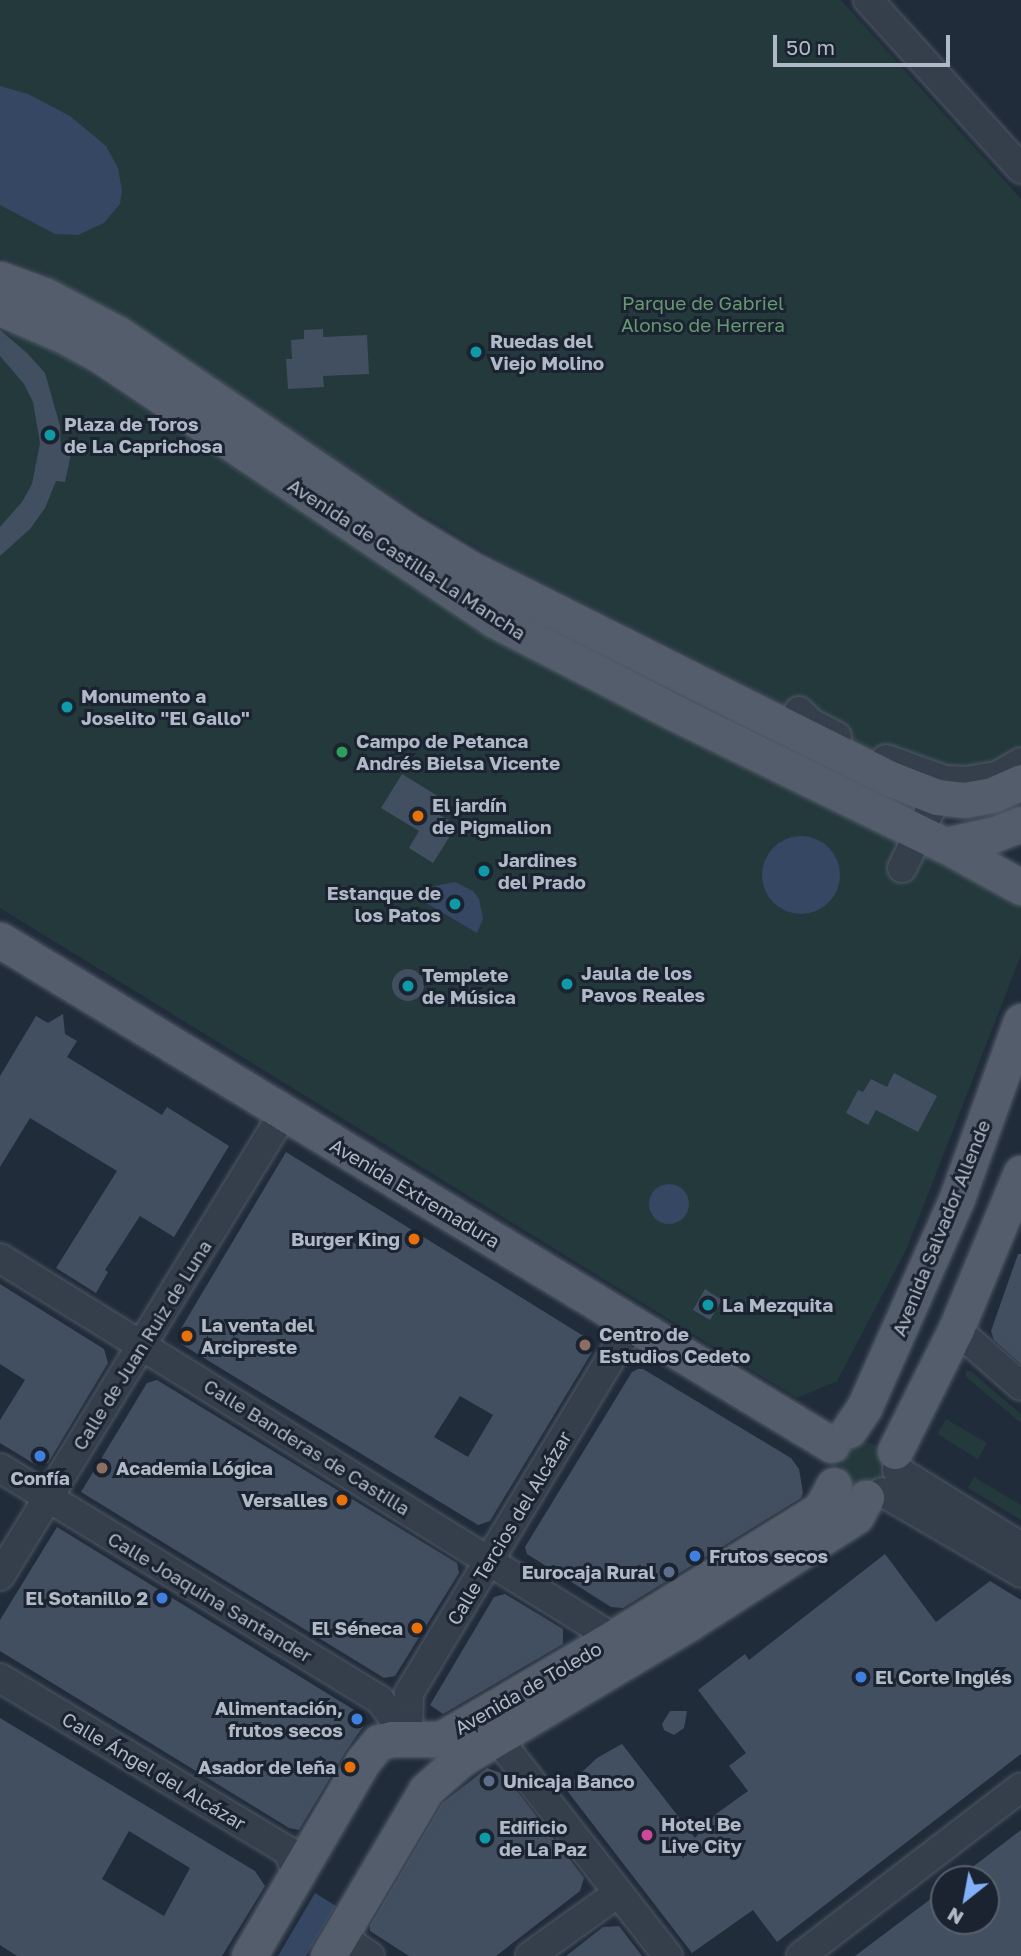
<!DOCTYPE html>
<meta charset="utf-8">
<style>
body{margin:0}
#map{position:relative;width:1021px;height:1956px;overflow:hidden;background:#212c3b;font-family:"Golos Text",sans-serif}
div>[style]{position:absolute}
.green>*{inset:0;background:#23393c}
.round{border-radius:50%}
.water>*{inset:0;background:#354762}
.building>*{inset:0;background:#424f60}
.roads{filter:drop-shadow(0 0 2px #505965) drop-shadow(0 0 2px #505965)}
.minor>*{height:28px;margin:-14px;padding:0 14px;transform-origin:14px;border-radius:14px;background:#353e4b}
.major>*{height:35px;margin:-17.5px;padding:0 17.5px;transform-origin:17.5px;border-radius:17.5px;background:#535d6b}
.dots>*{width:19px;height:19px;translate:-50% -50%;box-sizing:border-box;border:4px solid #1a232f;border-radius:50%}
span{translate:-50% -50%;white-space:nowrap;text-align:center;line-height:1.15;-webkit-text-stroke:6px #1a232f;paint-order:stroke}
.park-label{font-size:19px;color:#679872}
.poi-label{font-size:19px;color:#b0b9c7;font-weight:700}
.left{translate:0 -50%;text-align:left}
.right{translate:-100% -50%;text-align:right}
.street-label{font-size:19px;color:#b0b9c7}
.north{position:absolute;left:930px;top:1865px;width:70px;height:70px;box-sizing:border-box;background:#1a232f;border:2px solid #565f6c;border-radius:50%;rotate:211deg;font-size:19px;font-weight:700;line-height:28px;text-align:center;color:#b0b9c7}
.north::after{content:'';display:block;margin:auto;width:24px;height:32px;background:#82b1f9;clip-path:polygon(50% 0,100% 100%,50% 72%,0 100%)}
.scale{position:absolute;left:773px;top:35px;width:177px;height:32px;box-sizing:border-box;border:4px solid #b0b9c7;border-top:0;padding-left:9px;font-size:21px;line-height:24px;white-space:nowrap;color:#b0b9c7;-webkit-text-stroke:5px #1a232f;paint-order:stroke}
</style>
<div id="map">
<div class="green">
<div style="clip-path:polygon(0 0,841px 0,1021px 199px,1021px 757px,967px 777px,876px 750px,502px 562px,395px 498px,136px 326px,45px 274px,0 257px)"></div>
<div style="clip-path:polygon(evenodd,0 330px,7px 334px,24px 330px,482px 632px,1021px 898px,1021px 955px,907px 1248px,837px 1381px,797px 1398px,0 908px,0 330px,667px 1184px,673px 1185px,688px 1210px,680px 1221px,651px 1195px,667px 1184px)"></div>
<div style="clip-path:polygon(966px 1371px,971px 1371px,1021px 1414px,1021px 1423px,966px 1377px)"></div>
<div style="clip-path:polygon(946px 1419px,987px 1443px,978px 1459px,937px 1434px)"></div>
<div class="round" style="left:841px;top:1442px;width:44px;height:44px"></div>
<div style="clip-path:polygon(974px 1477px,1021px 1505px,1021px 1520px,968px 1488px)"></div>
</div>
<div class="water">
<div style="clip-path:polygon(0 86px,28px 94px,70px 116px,106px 146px,118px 168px,122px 190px,120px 204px,104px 223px,78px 235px,55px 234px,0 205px)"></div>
<div class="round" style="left:762px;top:836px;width:78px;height:78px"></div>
<div style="clip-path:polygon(455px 882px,473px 891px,479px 899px,483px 919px,477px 933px,421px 900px,435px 886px)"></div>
<div class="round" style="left:649px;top:1184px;width:40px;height:40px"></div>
<div style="clip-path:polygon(315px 1893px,336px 1906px,306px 1956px,278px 1956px)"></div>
</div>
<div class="building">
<div style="clip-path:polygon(323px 329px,323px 337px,367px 335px,369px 374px,323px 376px,324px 387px,288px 389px,286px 359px,292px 359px,291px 340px,304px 339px,304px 330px)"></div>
<div style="clip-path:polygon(0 330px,27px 353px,45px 373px,60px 426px,61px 452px,71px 454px,65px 482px,56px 481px,45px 508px,30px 529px,0 556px,0 527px,22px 502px,32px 484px,40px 443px,33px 402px,24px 384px,0 356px)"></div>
<div style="clip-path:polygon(402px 774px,441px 798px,433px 811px,450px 821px,443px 832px,450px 836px,433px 863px,409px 848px,419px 831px,381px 808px)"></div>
<div class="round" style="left:392px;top:969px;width:32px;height:32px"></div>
<div style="clip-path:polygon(63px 1014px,65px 1034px,77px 1041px,67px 1057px,162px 1115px,167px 1107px,229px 1146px,174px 1237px,140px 1216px,105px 1270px,108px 1272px,96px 1293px,56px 1268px,117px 1171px,30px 1118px,0 1167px,0 1076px,36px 1016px,48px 1023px)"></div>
<div style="clip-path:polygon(894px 1073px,937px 1096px,918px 1132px,876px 1110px,868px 1125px,846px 1113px,858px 1090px,863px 1092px,871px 1079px,887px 1087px)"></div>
<div style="clip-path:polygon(evenodd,286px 1152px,590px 1340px,592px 1352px,490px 1521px,478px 1525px,181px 1344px,179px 1332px,286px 1152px,460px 1396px,493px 1415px,468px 1457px,434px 1437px,460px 1396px)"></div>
<div style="clip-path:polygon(1018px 1254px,1021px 1254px,1021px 1364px,994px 1340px,991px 1331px)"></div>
<div style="clip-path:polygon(0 1284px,104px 1349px,108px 1363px,48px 1463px,36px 1465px,0 1443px,0 1420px,25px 1380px,0 1364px)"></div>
<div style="clip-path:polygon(705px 1289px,722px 1300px,710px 1320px,693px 1310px)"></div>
<div style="clip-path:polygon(638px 1369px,643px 1369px,791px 1458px,799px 1469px,803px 1493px,801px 1498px,623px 1608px,611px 1607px,527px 1554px,525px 1547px,632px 1372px)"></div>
<div style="clip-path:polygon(157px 1380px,457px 1563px,459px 1573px,395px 1676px,384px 1678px,81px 1492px,147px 1383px)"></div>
<div style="clip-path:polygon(57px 1527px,364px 1716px,365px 1724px,346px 1751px,299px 1830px,289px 1828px,0 1651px,0 1620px)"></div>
<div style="clip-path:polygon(885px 1554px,936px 1622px,990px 1581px,1021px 1600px,1021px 1754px,777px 1942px,753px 1910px,692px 1953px,565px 1788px,597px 1758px,622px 1744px,695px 1838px,716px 1814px,748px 1791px,729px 1766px,746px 1753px,698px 1690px,745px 1654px,749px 1660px)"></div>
<div style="clip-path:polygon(505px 1594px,563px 1629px,563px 1644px,443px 1714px,430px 1705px,494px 1597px)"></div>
<div style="clip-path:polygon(670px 1711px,687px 1711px,684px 1728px,674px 1735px,664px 1730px,662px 1724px)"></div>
<div style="clip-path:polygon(evenodd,0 1718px,255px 1871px,265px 1886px,222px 1956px,17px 1956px,0 1945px,0 1718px,129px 1831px,190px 1868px,164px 1916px,102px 1879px,129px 1831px)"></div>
<div style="clip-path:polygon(487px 1768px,504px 1774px,584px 1878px,580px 1891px,496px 1956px,409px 1956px,370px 1931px,370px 1925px,442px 1803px)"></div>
<div style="clip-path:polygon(1021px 1830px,1021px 1956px,855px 1956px,944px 1889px,944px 1921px,986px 1921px,986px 1879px,957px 1879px)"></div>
<div style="clip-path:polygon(619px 1926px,642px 1956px,566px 1956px,603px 1927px)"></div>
</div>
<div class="roads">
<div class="minor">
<div style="left:868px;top:0;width:228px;rotate:47.8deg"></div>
<div style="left:799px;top:711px;width:17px;rotate:45deg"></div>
<div style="left:811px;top:723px;width:29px;rotate:27deg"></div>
<div style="left:886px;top:759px;width:63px;rotate:19.6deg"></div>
<div style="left:945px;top:780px;width:98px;rotate:116deg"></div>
<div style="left:945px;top:780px;width:20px;rotate:3deg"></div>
<div style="left:965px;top:781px;width:32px;rotate:-9deg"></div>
<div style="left:997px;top:776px;width:28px;rotate:-30deg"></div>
<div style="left:0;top:1258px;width:721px;rotate:31.79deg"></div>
<div style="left:956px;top:1329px;width:86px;rotate:41.2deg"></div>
<div style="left:0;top:1468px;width:445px;rotate:31.4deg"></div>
<div style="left:380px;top:1700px;width:47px;rotate:53.6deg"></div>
<div style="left:897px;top:1470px;width:146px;rotate:31.8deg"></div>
<div style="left:882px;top:1492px;width:161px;rotate:30.2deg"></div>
<div style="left:0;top:1576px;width:542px;rotate:-58.51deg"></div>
<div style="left:0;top:1678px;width:336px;rotate:31deg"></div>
<div style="left:288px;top:1851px;width:24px;rotate:68deg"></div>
<div style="left:408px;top:1738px;width:45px;rotate:-88.7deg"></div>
<div style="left:409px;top:1693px;width:431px;rotate:-58.9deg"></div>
<div style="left:497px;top:1738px;width:277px;rotate:51.9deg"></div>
<div style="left:340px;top:1936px;width:36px;rotate:34deg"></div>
<div style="left:530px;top:1956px;width:108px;rotate:-35.6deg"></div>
<div style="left:801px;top:1956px;width:277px;rotate:-37.5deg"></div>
</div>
<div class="major">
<div style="left:0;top:279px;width:47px;rotate:20deg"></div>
<div style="left:44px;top:295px;width:84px;rotate:27.8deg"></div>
<div style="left:118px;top:334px;width:348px;rotate:34.2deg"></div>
<div style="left:406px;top:530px;width:74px;rotate:31.1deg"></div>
<div style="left:469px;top:568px;width:469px;rotate:26.6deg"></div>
<div style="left:888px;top:778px;width:53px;rotate:21.2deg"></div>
<div style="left:937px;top:797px;width:27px;rotate:6deg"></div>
<div style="left:964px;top:800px;width:28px;rotate:-10deg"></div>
<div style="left:992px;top:795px;width:32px;rotate:-24deg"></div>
<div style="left:0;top:308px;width:69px;rotate:23.2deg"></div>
<div style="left:63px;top:335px;width:43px;rotate:28.9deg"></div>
<div style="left:101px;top:356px;width:474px;rotate:33.8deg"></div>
<div style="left:495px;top:620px;width:203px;rotate:27.3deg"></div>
<div style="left:675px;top:713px;width:301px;rotate:26.1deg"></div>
<div style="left:945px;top:845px;width:51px;rotate:-12.4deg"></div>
<div style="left:995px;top:834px;width:28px;rotate:-21deg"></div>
<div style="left:945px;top:845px;width:87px;rotate:28.9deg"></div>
<div style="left:0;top:940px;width:973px;rotate:31.26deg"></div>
<div style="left:849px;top:1430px;width:27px;rotate:-56deg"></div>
<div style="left:864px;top:1408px;width:230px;rotate:-66.1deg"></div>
<div style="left:957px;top:1198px;width:188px;rotate:-70.1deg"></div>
<div style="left:895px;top:1451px;width:136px;rotate:-63.4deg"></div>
<div style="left:956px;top:1329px;width:169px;rotate:-67.4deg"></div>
<div style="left:249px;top:1956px;width:226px;rotate:-59.7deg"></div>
<div style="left:363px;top:1761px;width:25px;rotate:-50deg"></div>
<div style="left:379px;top:1742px;width:13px;rotate:-13deg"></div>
<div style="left:392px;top:1739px;width:49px"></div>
<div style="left:441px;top:1739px;width:199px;rotate:-30.4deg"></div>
<div style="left:613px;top:1638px;width:245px;rotate:-31.8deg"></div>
<div style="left:821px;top:1509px;width:27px;rotate:-62deg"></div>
<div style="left:328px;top:1956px;width:193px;rotate:-59.4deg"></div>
<div style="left:426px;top:1790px;width:47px;rotate:-41.5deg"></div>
<div style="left:461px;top:1759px;width:265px;rotate:-30.8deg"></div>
<div style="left:689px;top:1623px;width:198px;rotate:-32.6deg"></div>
<div style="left:856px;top:1516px;width:21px;rotate:-61deg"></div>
</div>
</div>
<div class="dots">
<div style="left:476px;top:352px;background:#0f9aa8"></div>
<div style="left:50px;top:435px;background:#0f9aa8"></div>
<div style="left:67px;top:707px;background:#0f9aa8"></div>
<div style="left:342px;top:752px;background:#2e9e5b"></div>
<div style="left:418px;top:816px;background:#e8710a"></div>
<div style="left:484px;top:871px;background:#0f9aa8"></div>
<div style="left:455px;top:904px;background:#0f9aa8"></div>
<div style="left:567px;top:984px;background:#0f9aa8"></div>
<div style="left:408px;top:986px;background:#0f9aa8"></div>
<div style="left:414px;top:1239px;background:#e8710a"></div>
<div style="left:708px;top:1305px;background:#0f9aa8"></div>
<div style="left:187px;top:1336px;background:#e8710a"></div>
<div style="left:585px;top:1345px;background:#8d6e63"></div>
<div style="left:40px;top:1456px;background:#3f7fe0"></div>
<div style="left:102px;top:1468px;background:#8d6e63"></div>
<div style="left:342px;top:1500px;background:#e8710a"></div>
<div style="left:695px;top:1556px;background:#3f7fe0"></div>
<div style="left:669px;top:1572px;background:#5c6f8a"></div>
<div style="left:162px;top:1598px;background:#3f7fe0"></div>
<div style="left:417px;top:1628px;background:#e8710a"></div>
<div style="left:861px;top:1677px;background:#3f7fe0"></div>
<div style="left:357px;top:1719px;background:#3f7fe0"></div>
<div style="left:350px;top:1767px;background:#e8710a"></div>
<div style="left:489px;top:1781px;background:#5c6f8a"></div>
<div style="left:647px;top:1835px;background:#d1479c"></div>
<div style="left:485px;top:1838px;background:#0f9aa8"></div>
</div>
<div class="park-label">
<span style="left:703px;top:314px">Parque de Gabriel<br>Alonso de Herrera</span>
</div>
<div class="poi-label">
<span class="left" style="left:490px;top:352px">Ruedas del<br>Viejo Molino</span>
<span class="left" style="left:64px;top:435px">Plaza de Toros<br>de La Caprichosa</span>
<span class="left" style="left:81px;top:707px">Monumento a<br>Joselito "El Gallo"</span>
<span class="left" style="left:356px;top:752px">Campo de Petanca<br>Andrés Bielsa Vicente</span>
<span class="left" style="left:432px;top:816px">El jardín<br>de Pigmalion</span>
<span class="left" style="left:498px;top:871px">Jardines<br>del Prado</span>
<span class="right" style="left:441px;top:904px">Estanque de<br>los Patos</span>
<span class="left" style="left:581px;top:984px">Jaula de los<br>Pavos Reales</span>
<span class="left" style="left:422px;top:986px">Templete<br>de Música</span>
<span class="right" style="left:400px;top:1239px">Burger King</span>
<span class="left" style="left:722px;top:1305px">La Mezquita</span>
<span class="left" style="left:201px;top:1336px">La venta del<br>Arcipreste</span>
<span class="left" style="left:599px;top:1345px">Centro de<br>Estudios Cedeto</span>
<span class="left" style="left:116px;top:1468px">Academia Lógica</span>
<span style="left:40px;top:1478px">Confía</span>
<span class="right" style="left:328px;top:1500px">Versalles</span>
<span class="left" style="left:709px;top:1556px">Frutos secos</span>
<span class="right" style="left:655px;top:1572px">Eurocaja Rural</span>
<span class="right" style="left:148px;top:1598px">El Sotanillo 2</span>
<span class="right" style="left:403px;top:1628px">El Séneca</span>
<span class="left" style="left:875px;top:1677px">El Corte Inglés</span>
<span class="right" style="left:343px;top:1719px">Alimentación,<br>frutos secos</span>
<span class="right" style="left:336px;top:1767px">Asador de leña</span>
<span class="left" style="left:503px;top:1781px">Unicaja Banco</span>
<span class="left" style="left:661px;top:1835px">Hotel Be<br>Live City</span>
<span class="left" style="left:499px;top:1838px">Edificio<br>de La Paz</span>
</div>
<div class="street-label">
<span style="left:407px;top:559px;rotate:33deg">Avenida de Castilla-La Mancha</span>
<span style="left:415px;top:1193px;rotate:31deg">Avenida Extremadura</span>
<span style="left:941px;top:1228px;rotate:-68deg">Avenida Salvador Allende</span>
<span style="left:142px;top:1345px;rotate:-58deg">Calle de Juan Ruiz de Luna</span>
<span style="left:307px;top:1447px;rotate:32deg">Calle Banderas de Castilla</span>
<span style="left:509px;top:1528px;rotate:-59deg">Calle Tercios del Alcázar</span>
<span style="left:210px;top:1597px;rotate:31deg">Calle Joaquina Santander</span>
<span style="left:528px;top:1688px;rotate:-30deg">Avenida de Toledo</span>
<span style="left:154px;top:1771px;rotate:31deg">Calle Ángel del Alcázar</span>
</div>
<div class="north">N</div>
<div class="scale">50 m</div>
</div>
